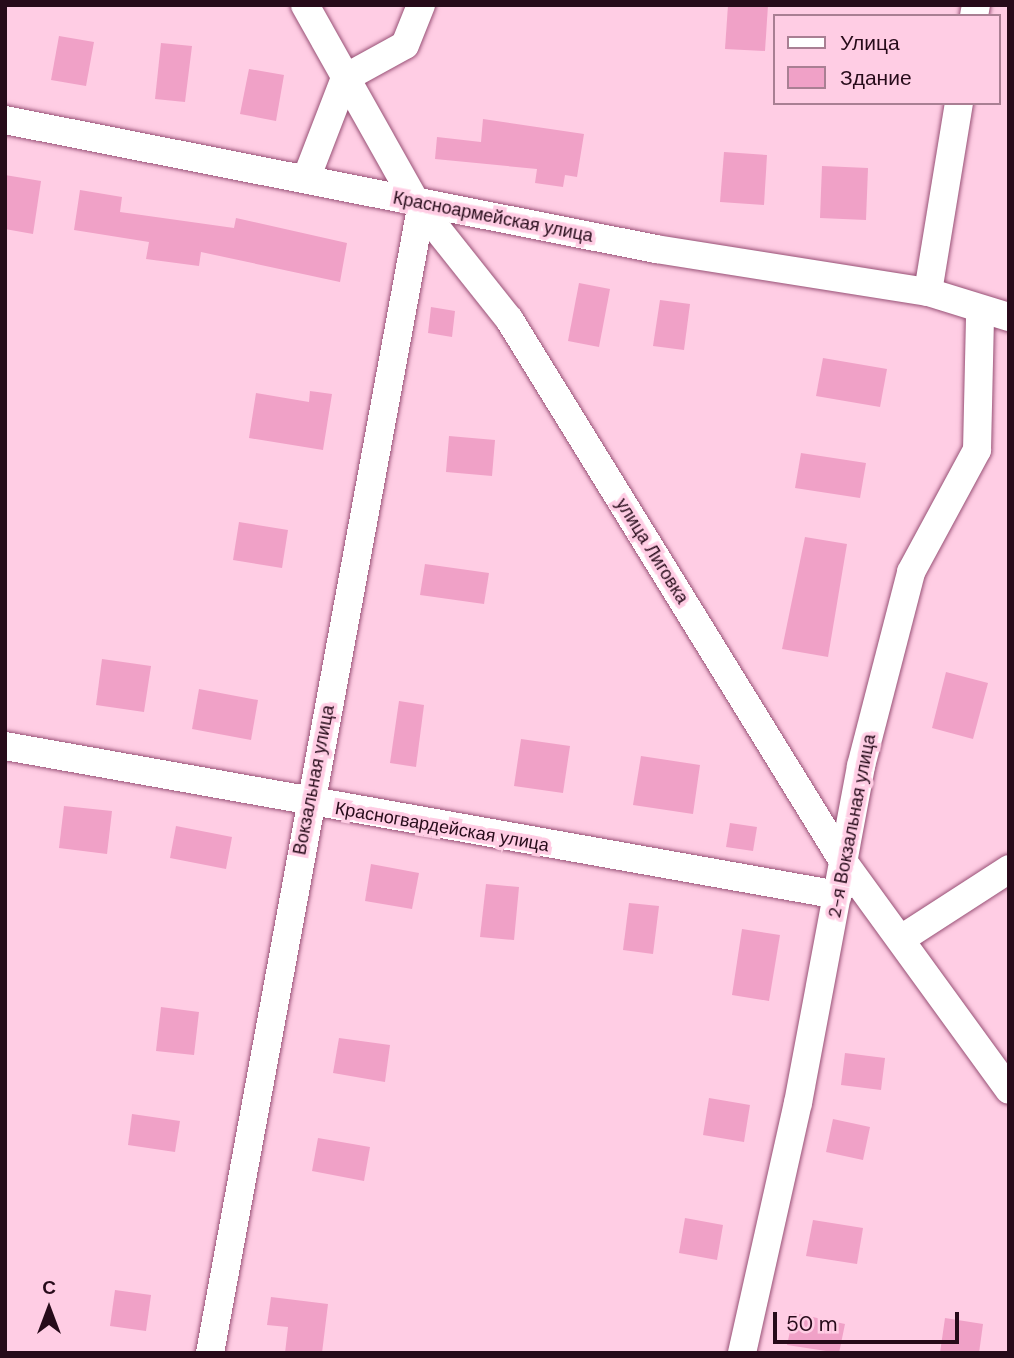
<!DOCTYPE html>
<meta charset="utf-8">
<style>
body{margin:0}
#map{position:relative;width:1014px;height:1358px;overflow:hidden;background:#ffcde4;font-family:"DM Sans",sans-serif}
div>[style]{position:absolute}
.building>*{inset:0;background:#f0a1c7}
.roads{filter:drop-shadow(0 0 2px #985176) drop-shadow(0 0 2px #985176)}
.minor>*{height:28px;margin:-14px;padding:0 14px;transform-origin:14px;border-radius:14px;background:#fff}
span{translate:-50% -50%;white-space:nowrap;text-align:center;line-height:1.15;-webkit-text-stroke:7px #ffcde4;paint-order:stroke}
.street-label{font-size:18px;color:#270b1a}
.frame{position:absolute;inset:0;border:7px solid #270b1a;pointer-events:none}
.legend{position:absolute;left:773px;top:14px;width:228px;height:91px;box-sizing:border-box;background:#ffcde4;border:2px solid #a97f93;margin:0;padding:9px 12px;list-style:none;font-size:21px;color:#270b1a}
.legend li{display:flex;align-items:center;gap:14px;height:35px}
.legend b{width:35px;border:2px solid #a97f93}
.north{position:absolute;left:14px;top:1274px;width:70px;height:70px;-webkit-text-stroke:5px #ffcde4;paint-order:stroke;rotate:0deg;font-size:19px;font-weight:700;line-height:28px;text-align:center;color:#270b1a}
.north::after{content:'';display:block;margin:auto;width:24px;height:32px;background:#270b1a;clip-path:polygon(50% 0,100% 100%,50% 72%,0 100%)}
.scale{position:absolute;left:773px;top:1312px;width:186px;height:32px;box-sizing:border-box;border:4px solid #270b1a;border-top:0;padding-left:9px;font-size:21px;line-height:24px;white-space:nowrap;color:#270b1a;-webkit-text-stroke:5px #ffcde4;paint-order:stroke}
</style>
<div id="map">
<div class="building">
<div style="clip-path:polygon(728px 5px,768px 5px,765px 51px,725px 49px)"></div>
<div style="clip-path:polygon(59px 36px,94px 42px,86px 86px,51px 80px)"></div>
<div style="clip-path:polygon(161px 43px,192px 46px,185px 102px,155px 99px)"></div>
<div style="clip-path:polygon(249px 69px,284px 75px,276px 121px,240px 114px)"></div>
<div style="clip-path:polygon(483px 119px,584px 134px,577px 177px,565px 175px,563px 187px,535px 183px,537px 169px,435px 159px,437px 137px,481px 142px)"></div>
<div style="clip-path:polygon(724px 152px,767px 155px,764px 205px,720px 202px)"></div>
<div style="clip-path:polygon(822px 166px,868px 168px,866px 220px,820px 218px)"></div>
<div style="clip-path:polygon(5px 175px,41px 181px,33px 234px,5px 229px)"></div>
<div style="clip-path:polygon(80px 190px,122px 197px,120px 212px,234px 228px,236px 218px,347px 243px,340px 282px,201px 252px,199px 266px,146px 259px,149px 242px,74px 230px)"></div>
<div style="clip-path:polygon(579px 283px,610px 289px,599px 347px,568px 341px)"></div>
<div style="clip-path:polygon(660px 300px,690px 304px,684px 350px,653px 346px)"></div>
<div style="clip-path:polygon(431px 307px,455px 311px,452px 337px,428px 333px)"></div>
<div style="clip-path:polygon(823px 358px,887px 369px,880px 407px,816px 396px)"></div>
<div style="clip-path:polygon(310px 391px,332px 394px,323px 450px,249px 438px,256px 393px,309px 402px)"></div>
<div style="clip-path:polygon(449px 436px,495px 440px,492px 476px,446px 472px)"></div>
<div style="clip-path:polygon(801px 453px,866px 463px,860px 498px,795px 488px)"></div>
<div style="clip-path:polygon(239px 522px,288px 530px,282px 568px,233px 560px)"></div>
<div style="clip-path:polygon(805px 537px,847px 544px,828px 657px,782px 649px)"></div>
<div style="clip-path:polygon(425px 564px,489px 573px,484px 604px,420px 595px)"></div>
<div style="clip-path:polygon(102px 659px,151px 666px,144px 712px,96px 705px)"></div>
<div style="clip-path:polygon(946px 672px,988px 683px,973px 739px,932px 728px)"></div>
<div style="clip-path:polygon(199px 689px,258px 700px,251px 740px,192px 729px)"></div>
<div style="clip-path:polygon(399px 701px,424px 705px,416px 767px,390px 763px)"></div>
<div style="clip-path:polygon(521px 739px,570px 746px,563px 793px,514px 786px)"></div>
<div style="clip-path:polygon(641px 756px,700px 765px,693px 814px,633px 805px)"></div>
<div style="clip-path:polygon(64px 806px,112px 811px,107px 854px,59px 848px)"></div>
<div style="clip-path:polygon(730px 823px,757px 827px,753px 851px,726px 847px)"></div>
<div style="clip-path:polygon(176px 826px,232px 837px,226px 869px,170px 858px)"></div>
<div style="clip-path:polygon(371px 864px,419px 873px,412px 909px,365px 901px)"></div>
<div style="clip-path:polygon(486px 884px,519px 887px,514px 940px,480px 937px)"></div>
<div style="clip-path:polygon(629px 903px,659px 906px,653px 954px,623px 950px)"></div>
<div style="clip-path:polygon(742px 929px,780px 935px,769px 1001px,732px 995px)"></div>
<div style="clip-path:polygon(161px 1007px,199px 1012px,194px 1055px,156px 1051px)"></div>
<div style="clip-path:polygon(339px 1038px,390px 1045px,385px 1082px,333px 1073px)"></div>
<div style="clip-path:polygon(845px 1053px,885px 1058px,881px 1090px,841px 1085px)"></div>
<div style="clip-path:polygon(709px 1098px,750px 1105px,744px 1142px,703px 1135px)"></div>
<div style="clip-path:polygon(132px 1114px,180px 1121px,175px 1152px,128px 1145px)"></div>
<div style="clip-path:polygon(833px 1119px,870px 1127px,863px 1160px,826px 1152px)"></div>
<div style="clip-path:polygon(318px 1138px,370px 1147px,364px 1181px,312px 1171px)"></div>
<div style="clip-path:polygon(685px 1218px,723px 1225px,717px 1260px,679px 1253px)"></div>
<div style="clip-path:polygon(813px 1220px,863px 1228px,857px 1264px,806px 1256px)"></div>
<div style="clip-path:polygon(115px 1290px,151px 1295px,146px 1331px,110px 1326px)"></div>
<div style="clip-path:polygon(271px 1297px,328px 1304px,322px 1353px,285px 1353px,288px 1327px,267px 1325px)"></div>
<div style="clip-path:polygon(794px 1313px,845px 1324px,839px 1353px,787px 1345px)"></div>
<div style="clip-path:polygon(945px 1318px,983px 1324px,979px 1353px,940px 1353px)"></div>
</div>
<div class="roads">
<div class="minor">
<div style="left:305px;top:5px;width:225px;rotate:60.7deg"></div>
<div style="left:415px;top:201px;width:151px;rotate:51.5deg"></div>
<div style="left:509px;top:319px;width:640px;rotate:58.35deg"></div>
<div style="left:845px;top:864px;width:279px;rotate:54deg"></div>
<div style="left:974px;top:16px;width:11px;rotate:-80deg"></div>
<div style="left:5px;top:120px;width:664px;rotate:11.21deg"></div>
<div style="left:656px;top:249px;width:275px;rotate:9deg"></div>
<div style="left:928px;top:292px;width:85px;rotate:17.2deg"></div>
<div style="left:306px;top:179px;width:108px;rotate:-68.9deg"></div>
<div style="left:345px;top:78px;width:68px;rotate:-28.8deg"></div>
<div style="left:405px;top:45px;width:43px;rotate:-68.2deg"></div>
<div style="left:928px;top:292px;width:192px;rotate:-80.7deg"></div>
<div style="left:5px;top:746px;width:846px;rotate:10.14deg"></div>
<div style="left:901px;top:939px;width:129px;rotate:-32.9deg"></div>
<div style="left:210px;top:1353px;width:1164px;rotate:-79.56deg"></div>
<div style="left:742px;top:1353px;width:256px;rotate:-77.4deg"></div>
<div style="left:798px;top:1103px;width:343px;rotate:-79.4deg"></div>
<div style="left:861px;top:766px;width:200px;rotate:-75.5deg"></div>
<div style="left:911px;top:572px;width:139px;rotate:-61.6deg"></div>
<div style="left:977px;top:450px;width:137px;rotate:-88.7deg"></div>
</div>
</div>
<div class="street-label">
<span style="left:493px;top:217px;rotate:11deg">Красноармейская улица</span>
<span style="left:652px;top:551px;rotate:58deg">улица Лиговка</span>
<span style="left:314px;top:780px;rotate:-79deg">Вокзальная улица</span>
<span style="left:852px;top:826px;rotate:-79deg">2-я Вокзальная улица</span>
<span style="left:442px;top:827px;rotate:10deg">Красногвардейская улица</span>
</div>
<div class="frame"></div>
<ul class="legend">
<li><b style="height:9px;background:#fff"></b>Улица</li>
<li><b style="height:19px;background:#f0a1c7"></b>Здание</li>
</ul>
<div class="north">С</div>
<div class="scale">50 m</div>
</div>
